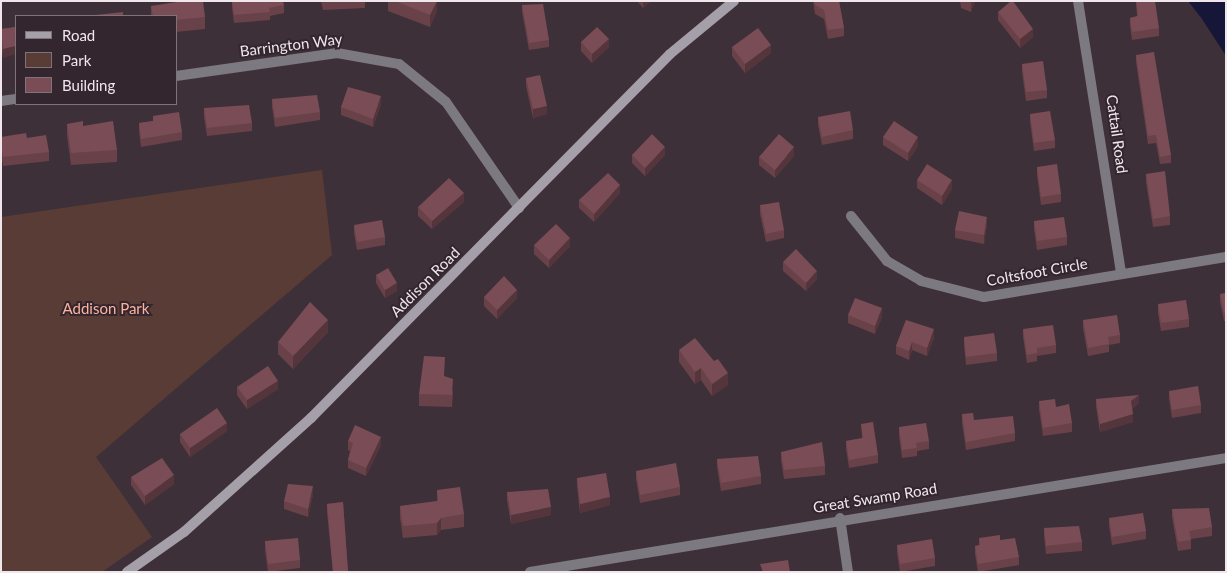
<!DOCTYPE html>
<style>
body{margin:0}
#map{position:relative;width:1227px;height:573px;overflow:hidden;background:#3d3039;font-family:Lato,sans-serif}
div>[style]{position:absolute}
.green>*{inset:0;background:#593c35}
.water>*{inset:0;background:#161738}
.minor>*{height:10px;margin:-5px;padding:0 5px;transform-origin:5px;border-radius:5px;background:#7c7980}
.tertiary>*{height:10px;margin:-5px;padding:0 5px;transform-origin:5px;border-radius:5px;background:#7c7980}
.secondary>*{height:10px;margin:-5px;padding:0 5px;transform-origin:5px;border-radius:5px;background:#a59faa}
.wall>*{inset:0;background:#694149}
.shaded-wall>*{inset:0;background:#55353c}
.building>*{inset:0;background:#7a4c55}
span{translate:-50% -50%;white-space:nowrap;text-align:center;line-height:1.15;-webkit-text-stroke:4px #33262f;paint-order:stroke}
.street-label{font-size:15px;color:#f0e7ed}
.park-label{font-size:15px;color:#fdb39e}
.frame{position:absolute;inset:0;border:2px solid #f0e7ed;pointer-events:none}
.legend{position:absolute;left:15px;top:15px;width:162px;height:90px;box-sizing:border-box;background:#33262f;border:1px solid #7f737b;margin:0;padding:6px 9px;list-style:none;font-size:15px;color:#f0e7ed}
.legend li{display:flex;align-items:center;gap:10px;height:25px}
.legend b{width:25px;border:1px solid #7f737b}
</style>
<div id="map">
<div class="green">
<div style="clip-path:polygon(322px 170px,332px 255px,96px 457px,152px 537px,102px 572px,1px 572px,1px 217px)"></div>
</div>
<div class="water">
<div style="clip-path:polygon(1188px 1px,1226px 1px,1226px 56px,1202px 19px)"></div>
</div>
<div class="minor">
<div style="left:1078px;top:1px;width:274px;rotate:81deg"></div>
<div style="left:176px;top:76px;width:163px;rotate:-8.1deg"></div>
<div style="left:337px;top:53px;width:63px;rotate:10.1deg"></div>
<div style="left:399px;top:64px;width:60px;rotate:39deg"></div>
<div style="left:446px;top:102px;width:129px;rotate:55.4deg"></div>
<div style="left:1px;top:101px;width:15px;rotate:-8deg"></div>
<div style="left:851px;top:216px;width:58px;rotate:51.3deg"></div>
<div style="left:887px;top:261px;width:39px;rotate:30deg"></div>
<div style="left:921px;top:281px;width:65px;rotate:14.3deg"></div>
<div style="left:984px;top:297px;width:245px;rotate:-9.4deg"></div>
<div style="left:840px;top:518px;width:55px;rotate:81.6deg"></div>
</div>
<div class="tertiary">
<div style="left:530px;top:572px;width:705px;rotate:-9.3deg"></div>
</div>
<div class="secondary">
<div style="left:127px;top:572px;width:70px;rotate:-35.1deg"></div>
<div style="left:184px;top:532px;width:171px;rotate:-41.9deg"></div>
<div style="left:311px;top:418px;width:511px;rotate:-45.4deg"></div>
<div style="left:670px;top:54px;width:83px;rotate:-39.6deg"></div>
</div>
<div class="wall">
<div style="clip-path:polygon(232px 1px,284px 5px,284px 13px,270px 16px,270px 20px,234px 23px,232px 8px)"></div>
<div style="clip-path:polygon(321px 1px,365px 1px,365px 8px,323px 10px)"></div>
<div style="clip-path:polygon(388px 1px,437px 1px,437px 11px,430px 27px,388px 11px)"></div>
<div style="clip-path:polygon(637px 1px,651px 1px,643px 8px)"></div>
<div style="clip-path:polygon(813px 1px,839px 1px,844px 28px,844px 36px,828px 39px,824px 19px,815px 14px)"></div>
<div style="clip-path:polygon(960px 1px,975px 1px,971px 12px,961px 8px)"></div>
<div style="clip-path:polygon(1136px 1px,1159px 28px,1159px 36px,1132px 40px,1130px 26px,1130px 18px,1137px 16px)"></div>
<div style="clip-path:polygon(522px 5px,549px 40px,549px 47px,529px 50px,522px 12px)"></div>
<div style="clip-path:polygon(151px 6px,205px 17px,205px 29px,176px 32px,176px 16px,151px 16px)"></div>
<div style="clip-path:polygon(998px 12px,1033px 37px,1020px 48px,998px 20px)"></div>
<div style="clip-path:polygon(16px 27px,3px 58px,1px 42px,1px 29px)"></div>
<div style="clip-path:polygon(581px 42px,609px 47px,592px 63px,581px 51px)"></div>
<div style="clip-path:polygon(732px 47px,771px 53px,745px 73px,732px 56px)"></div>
<div style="clip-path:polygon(1136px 55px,1171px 155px,1171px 163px,1160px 164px,1156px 143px,1148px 144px,1136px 62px)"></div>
<div style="clip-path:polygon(1022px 64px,1047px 90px,1047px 98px,1026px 101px,1022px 72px)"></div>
<div style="clip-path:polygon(526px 78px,547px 114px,533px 118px,526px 86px)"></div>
<div style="clip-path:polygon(272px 99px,320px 112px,320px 120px,275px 127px,272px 107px)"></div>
<div style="clip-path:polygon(381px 104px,373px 127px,341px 115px,341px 107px)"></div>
<div style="clip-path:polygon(204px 108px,252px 123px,252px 131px,207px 136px,204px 117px)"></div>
<div style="clip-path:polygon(1030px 114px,1055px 140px,1055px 148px,1034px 151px,1030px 122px)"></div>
<div style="clip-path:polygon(153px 116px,182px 132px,182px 140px,141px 147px,139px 131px,139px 123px,153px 121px)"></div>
<div style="clip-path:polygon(818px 117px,853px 130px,853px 139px,822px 145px,818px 125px)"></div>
<div style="clip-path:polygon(67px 124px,83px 126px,117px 150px,117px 162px,71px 165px,67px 136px)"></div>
<div style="clip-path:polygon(1px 137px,27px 138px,49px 152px,49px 161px,3px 166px,1px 153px)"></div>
<div style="clip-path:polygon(883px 137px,918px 146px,908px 161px,883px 145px)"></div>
<div style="clip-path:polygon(632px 155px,665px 155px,645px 176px,632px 163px)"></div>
<div style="clip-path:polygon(794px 156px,775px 178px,759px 165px,759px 157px)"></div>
<div style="clip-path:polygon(1037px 167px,1061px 194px,1061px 202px,1041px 205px,1037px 175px)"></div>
<div style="clip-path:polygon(1146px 174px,1170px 216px,1170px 225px,1153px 227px,1146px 182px)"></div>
<div style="clip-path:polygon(917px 180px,952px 189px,942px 205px,917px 188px)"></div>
<div style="clip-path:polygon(620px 193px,594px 222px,579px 208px,579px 200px)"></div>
<div style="clip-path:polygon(464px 202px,432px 229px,418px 216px,418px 207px)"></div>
<div style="clip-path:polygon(760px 205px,784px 230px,784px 238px,766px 242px,760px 214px)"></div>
<div style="clip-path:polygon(1034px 221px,1067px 237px,1067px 245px,1037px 250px,1034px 229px)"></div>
<div style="clip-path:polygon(354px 225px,385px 237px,385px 245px,357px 250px,354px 233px)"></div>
<div style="clip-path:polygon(987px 225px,984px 244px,955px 238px,955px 230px)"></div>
<div style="clip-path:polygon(534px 245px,570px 246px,549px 268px,534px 254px)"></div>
<div style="clip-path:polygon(783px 262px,817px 279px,806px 291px,783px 271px)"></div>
<div style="clip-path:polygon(376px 275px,397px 291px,385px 298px,376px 283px)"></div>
<div style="clip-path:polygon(1226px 293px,1226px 321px,1224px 321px,1220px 302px,1220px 294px)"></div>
<div style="clip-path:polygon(484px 297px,517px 298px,497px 319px,484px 306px)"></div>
<div style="clip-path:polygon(1158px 304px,1189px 319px,1189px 327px,1161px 331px,1158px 313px)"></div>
<div style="clip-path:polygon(848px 315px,882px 317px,875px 334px,848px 323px)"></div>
<div style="clip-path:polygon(906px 320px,934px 338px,927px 356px,912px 350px,909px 360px,896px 354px,896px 346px)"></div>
<div style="clip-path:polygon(1083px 320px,1120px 335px,1120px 343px,1109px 345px,1109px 352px,1088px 356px,1083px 328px)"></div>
<div style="clip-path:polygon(1023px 329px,1056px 345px,1056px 353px,1037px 356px,1037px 361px,1027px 363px,1023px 337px)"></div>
<div style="clip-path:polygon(328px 332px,293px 369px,278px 354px,278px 342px)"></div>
<div style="clip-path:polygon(964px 337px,997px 353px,997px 361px,966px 365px,964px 345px)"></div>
<div style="clip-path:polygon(679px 350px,728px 385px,712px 396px,701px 380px,695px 384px,679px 362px)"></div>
<div style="clip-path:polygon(444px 376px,453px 392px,452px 407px,419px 406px,419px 394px)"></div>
<div style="clip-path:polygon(237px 387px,278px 389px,247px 409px,237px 395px)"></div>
<div style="clip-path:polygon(1169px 391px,1201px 405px,1201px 413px,1172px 418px,1169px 399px)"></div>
<div style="clip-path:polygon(1096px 399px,1139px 403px,1132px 409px,1133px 422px,1100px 432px,1096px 407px)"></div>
<div style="clip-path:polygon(1039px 401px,1056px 407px,1072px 423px,1072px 432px,1043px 436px,1039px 409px)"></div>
<div style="clip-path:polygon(962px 414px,974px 420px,1015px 433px,1015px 441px,966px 450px,962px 423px)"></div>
<div style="clip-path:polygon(861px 424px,878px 455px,878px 463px,849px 468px,846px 449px,846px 441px,862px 438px)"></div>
<div style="clip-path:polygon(899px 427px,929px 441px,929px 449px,917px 451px,917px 456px,902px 458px,899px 436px)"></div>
<div style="clip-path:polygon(227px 431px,190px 457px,180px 442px,180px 434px)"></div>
<div style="clip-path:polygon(348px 441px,381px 445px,366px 476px,348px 468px,348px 460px,350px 451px,348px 450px)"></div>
<div style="clip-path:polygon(781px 452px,825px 466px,825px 475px,784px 479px,781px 460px)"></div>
<div style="clip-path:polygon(717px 459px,761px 476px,761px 484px,721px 491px,717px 467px)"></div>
<div style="clip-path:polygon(636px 471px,680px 487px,680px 495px,640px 503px,636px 479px)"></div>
<div style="clip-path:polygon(131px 477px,174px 484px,145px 505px,131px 485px)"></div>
<div style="clip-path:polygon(577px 478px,610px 505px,580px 513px,577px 486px)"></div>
<div style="clip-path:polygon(437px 490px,464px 514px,464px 527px,441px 530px,437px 535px,403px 538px,400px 518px,400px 506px,437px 501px)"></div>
<div style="clip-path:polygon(507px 492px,551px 515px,511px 524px,507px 500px)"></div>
<div style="clip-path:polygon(313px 494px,308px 517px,284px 509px,284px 501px)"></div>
<div style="clip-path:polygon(343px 502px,348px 572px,333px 572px,327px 512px,327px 504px)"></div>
<div style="clip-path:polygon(1172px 509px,1212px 527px,1212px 536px,1191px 539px,1191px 549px,1178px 551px,1172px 517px)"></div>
<div style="clip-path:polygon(1109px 518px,1146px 531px,1146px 539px,1112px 545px,1109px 526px)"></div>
<div style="clip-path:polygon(1044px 528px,1082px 542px,1082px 551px,1046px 554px,1044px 536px)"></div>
<div style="clip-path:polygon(979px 538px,1000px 540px,1019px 557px,1019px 565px,978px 572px,975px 554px,975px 546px,979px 545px)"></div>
<div style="clip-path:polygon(265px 541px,300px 560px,300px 568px,268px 572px,265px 550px)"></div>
<div style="clip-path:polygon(897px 545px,935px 558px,935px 566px,900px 572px,897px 553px)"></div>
</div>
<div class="shaded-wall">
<div style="clip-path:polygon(437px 1px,437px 11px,430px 27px,430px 15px)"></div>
<div style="clip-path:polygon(643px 1px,651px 1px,643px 8px)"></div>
<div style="clip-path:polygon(971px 1px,975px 1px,971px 12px)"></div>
<div style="clip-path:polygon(1033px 29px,1033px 37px,1020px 48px,1020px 39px)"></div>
<div style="clip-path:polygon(609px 39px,609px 47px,592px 63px,592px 54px)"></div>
<div style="clip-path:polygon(771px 45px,771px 53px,745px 73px,745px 64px)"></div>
<div style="clip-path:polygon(16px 46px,16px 54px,3px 58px,3px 49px)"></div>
<div style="clip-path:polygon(381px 96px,381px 104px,373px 127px,373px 119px)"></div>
<div style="clip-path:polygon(547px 106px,547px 114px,533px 118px,533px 109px)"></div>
<div style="clip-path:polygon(918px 137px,918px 146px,908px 161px,908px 153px)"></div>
<div style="clip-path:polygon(665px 147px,665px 155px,645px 176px,645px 168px)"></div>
<div style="clip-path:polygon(794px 147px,794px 156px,775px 178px,775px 170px)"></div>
<div style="clip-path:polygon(952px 180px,952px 189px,942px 205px,942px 196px)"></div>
<div style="clip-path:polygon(620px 185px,620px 193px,594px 222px,594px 214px)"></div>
<div style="clip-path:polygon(464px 193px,464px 202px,432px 229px,432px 221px)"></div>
<div style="clip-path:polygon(987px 217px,987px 225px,984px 244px,984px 235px)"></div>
<div style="clip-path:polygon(570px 238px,570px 246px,549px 268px,549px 260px)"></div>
<div style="clip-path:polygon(817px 271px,817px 279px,806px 291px,806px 283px)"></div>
<div style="clip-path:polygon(397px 283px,397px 291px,385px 298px,385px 290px)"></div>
<div style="clip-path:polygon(517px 290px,517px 298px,497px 319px,497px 310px)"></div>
<div style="clip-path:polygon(882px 308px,882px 317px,875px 334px,875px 326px)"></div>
<div style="clip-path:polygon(328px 320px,328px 332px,293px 369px,293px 356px)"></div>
<div style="clip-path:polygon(934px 329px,934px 338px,927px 356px,927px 348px)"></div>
<div style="clip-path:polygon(912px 342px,912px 350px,909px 360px,909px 351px)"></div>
<div style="clip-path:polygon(701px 368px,701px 380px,695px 384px,695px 372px)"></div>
<div style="clip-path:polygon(728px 373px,728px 385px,712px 396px,712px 384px)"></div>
<div style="clip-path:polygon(278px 381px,278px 389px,247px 409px,247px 400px)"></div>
<div style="clip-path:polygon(1139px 395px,1139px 403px,1131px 410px,1131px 401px)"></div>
<div style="clip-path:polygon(1133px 414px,1133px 422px,1100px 432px,1100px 424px)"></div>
<div style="clip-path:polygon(227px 423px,227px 431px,190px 457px,190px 448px)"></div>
<div style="clip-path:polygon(381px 437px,381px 445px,366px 476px,366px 468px)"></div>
<div style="clip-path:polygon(174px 475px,174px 484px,145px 505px,145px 496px)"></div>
<div style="clip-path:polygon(313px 486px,313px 494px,308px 517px,308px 509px)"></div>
<div style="clip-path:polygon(610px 497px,610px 505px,580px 513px,580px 504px)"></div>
<div style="clip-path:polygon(551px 507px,551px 515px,511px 524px,511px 515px)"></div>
<div style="clip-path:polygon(441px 518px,441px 530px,437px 535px,437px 523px)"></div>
</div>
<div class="building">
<div style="clip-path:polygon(183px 1px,203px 1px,205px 17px,176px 20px,176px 16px,153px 16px,151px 6px)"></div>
<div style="clip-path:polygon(232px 1px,283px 1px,284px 5px,269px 8px,270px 12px,234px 15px)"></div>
<div style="clip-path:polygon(395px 1px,437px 1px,430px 15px)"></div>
<div style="clip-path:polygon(814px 1px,839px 1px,844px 28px,828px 30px,824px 10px,815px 5px)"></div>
<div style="clip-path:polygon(1011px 1px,1013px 1px,1033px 29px,1020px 39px,998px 12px)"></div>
<div style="clip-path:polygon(1136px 1px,1155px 1px,1159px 28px,1132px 32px,1130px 18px,1138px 16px)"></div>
<div style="clip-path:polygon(543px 4px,549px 40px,529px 43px,522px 5px)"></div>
<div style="clip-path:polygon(123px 12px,123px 16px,86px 16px)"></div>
<div style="clip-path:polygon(16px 27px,16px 46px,3px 49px,1px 29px)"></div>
<div style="clip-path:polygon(597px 27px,609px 39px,592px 54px,581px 42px)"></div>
<div style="clip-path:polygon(758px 28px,771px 45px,745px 64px,732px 47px)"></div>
<div style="clip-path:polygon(1154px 52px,1171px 155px,1160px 157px,1156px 135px,1148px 136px,1136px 55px)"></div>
<div style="clip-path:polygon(1043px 61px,1047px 90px,1026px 92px,1022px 64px)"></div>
<div style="clip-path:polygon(540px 75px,547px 106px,533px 109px,526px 78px)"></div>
<div style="clip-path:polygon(348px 87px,381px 96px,373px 119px,341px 107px)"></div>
<div style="clip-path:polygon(317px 95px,320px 112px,275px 118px,272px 99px)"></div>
<div style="clip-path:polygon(249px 105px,252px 123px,207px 128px,204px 108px)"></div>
<div style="clip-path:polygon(850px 111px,853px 130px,822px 137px,818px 117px)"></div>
<div style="clip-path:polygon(1050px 111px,1055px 140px,1034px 143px,1030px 114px)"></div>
<div style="clip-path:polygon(179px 112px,182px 132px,141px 139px,139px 123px,153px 121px,153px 116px)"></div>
<div style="clip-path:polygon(83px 121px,83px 126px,113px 121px,117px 150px,71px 153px,67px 124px)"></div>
<div style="clip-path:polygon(894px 121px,918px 137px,908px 153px,883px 137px)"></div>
<div style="clip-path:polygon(26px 133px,27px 138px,46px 135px,49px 152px,3px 157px,1px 145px,1px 137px)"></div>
<div style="clip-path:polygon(652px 134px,665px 147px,645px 168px,632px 155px)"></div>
<div style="clip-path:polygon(779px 134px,794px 147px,775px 170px,759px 157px)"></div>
<div style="clip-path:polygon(927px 164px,952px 180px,942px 196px,917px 180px)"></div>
<div style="clip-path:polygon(1057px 164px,1061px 194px,1041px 197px,1037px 167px)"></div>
<div style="clip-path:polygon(1165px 171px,1170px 216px,1153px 219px,1146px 174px)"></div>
<div style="clip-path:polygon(608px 173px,620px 185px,594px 214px,579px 200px)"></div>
<div style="clip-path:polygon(449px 178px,464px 193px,432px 221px,418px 207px)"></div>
<div style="clip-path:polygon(779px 202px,784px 230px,766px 234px,760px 205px)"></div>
<div style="clip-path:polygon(959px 211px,987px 217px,984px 235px,955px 230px)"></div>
<div style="clip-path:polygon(1064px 217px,1067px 237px,1037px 241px,1034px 221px)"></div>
<div style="clip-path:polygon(382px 220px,385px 237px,357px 242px,354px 225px)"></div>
<div style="clip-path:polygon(556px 224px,570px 238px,549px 260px,534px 245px)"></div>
<div style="clip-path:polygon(796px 249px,817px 271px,806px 283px,783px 262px)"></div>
<div style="clip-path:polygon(388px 268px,397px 283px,385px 290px,376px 275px)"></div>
<div style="clip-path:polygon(504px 276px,517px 290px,497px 310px,484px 297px)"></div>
<div style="clip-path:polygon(1226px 293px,1226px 312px,1224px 313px,1220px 294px)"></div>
<div style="clip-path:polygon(855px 298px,882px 308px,875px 326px,848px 315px)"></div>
<div style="clip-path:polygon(1186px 300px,1189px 319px,1161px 323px,1158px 304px)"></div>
<div style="clip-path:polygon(310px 302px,328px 320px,293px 356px,278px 342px)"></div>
<div style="clip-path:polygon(1117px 315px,1120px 335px,1108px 337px,1109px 344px,1088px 348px,1083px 320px)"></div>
<div style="clip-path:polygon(906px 320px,934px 329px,927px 348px,912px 342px,909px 351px,896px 346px)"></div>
<div style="clip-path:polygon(1053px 325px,1056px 345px,1037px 348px,1037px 353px,1027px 355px,1023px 329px)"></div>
<div style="clip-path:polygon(994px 333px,997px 353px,966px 357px,964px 337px)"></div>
<div style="clip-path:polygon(695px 338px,714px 361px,718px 359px,728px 373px,712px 384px,701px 368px,695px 372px,679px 350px)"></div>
<div style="clip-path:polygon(424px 356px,445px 357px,444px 376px,453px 379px,452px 395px,419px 394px)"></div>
<div style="clip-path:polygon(268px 366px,278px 381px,247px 400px,237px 387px)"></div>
<div style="clip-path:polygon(1198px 386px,1201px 405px,1172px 410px,1169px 391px)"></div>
<div style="clip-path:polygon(1139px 395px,1131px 401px,1133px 414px,1100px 424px,1096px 399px)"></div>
<div style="clip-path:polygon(1055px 399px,1056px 407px,1069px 404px,1072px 423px,1043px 428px,1039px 401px)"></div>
<div style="clip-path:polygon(217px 408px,227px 423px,190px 448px,180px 434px)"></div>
<div style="clip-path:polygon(973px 413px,974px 420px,1013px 416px,1015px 433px,966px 442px,962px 414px)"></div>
<div style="clip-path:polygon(873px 422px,878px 455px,849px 460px,846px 441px,863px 438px,861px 424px)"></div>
<div style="clip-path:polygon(926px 423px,929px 441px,916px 443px,917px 448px,902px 450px,899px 427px)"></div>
<div style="clip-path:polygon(355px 425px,381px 437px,366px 468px,348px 460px,353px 443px,348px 441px)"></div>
<div style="clip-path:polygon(822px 442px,825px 466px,784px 470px,781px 452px)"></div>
<div style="clip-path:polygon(758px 456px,761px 476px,721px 483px,717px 459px)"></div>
<div style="clip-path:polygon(162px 458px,174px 475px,145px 496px,131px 477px)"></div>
<div style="clip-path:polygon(676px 463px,680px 487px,640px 495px,636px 471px)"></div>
<div style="clip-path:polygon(606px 473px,610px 497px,580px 504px,577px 478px)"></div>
<div style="clip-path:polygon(288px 484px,313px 486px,308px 509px,284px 501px)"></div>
<div style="clip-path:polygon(460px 487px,464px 514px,441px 518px,437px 523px,403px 526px,400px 506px,438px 501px,437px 490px)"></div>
<div style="clip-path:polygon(548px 489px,551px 507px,511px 515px,507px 492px)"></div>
<div style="clip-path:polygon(343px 502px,348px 571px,333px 572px,327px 504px)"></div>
<div style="clip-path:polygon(1209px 508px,1212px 527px,1189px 531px,1191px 540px,1178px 542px,1172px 509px)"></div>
<div style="clip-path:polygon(1143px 513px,1146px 531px,1112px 537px,1109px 518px)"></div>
<div style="clip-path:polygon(1079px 526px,1082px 542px,1046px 546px,1044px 528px)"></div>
<div style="clip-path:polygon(1000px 535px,1000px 540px,1015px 538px,1019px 557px,978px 564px,975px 546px,980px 545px,979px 538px)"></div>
<div style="clip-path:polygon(298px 538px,300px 560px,268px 564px,265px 541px)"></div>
<div style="clip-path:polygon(932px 539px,935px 558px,900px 564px,897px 545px)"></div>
<div style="clip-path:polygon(788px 560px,790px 572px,763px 572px,760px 564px)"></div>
</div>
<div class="street-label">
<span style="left:291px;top:45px;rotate:-7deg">Barrington Way</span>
<span style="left:1117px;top:134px;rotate:82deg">Cattail Road</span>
<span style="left:1037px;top:272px;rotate:-10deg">Coltsfoot Circle</span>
<span style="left:425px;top:282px;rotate:-45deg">Addison Road</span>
<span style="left:875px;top:498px;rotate:-9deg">Great Swamp Road</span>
</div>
<div class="park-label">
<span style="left:106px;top:309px">Addison Park</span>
</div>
<div class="frame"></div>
<ul class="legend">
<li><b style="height:6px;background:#a59faa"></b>Road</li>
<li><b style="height:14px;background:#593c35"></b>Park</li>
<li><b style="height:14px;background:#7a4c55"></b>Building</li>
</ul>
</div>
